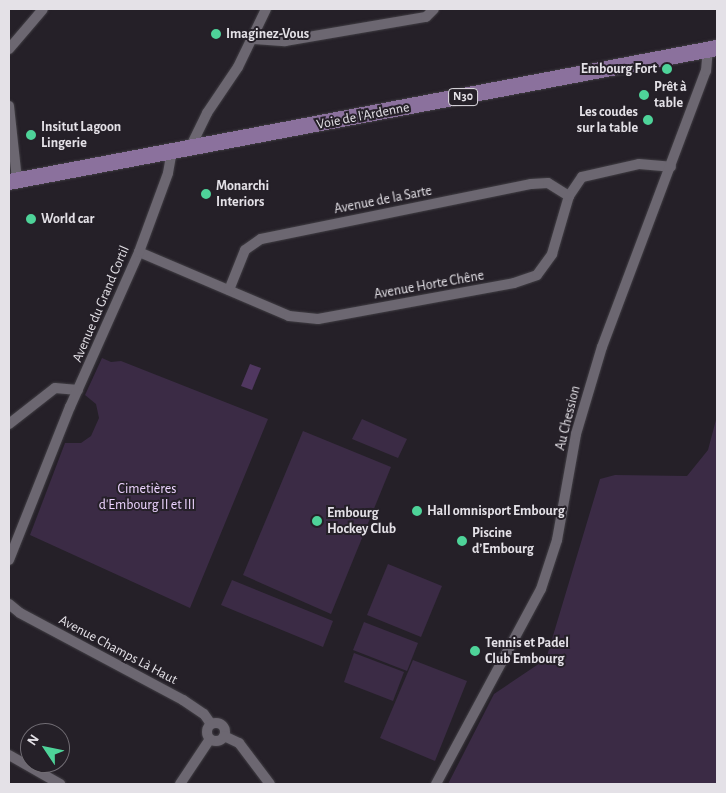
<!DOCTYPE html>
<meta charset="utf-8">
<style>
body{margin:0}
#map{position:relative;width:726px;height:793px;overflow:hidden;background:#252028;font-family:"Alegreya Sans",sans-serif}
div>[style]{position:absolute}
.green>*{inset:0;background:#3b2b45}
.water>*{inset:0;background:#503760}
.roads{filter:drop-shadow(0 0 1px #413e44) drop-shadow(0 0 1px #413e44)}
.minor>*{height:10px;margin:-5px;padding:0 5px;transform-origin:5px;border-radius:5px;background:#6c6771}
.minor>.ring{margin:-5px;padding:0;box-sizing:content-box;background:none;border:10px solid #6c6771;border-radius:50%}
.primary>*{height:16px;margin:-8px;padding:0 8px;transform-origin:8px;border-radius:8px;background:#8b719d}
.dots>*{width:14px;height:14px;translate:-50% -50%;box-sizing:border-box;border:2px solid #252028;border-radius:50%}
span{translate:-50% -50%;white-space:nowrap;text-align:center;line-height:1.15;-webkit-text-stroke:4px #252028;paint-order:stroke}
.shield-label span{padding:1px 4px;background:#252028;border:1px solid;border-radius:4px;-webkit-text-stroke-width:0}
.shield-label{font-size:12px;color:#e4e1e7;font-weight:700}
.poi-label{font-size:14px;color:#e4e1e7;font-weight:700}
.left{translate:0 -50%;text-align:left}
.right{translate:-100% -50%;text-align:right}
.street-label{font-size:14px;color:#e4e1e7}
.park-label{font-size:14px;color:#edd4ff}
.frame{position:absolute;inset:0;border:10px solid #e4e1e7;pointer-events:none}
.north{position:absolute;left:20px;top:723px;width:50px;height:50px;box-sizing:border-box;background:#252028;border:1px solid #716d74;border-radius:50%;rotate:304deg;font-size:14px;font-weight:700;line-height:20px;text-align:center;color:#e4e1e7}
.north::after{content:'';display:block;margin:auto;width:18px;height:22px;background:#4ed399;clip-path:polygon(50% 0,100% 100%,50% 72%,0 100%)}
</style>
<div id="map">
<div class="green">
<div style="clip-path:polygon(102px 358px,111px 362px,121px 361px,268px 419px,190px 608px,30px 535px,65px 443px,81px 443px,91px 436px,99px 418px,96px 404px,85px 395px)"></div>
<div style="clip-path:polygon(717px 416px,717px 784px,448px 784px,494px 694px,546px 659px,600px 479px,615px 475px,687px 476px,708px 450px)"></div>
<div style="clip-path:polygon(362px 419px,407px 439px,398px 458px,352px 439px)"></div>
<div style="clip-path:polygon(303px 431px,391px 467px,331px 614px,243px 575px)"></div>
<div style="clip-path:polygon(388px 564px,442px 586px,421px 637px,367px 615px)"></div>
<div style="clip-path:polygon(232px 580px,333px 621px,323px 647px,221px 605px)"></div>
<div style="clip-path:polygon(364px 622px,418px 643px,407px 671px,353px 650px)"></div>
<div style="clip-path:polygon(354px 653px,404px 672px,393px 701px,344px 682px)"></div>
<div style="clip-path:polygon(413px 660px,467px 681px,435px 761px,380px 738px)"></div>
</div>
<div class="water">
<div style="clip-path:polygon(250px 364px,261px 368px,252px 390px,241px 386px)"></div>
</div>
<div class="roads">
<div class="minor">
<div style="left:254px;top:39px;width:31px;rotate:4deg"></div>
<div style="left:285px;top:41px;width:143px;rotate:-9.7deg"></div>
<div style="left:426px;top:17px;width:11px;rotate:-45deg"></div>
<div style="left:9px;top:49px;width:52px;rotate:-49.6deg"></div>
<div style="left:9px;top:106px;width:74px;rotate:83.8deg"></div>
<div style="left:190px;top:148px;width:39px;rotate:-64deg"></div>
<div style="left:207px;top:113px;width:55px;rotate:-56deg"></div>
<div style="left:238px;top:67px;width:64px;rotate:-64.2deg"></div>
<div style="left:139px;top:252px;width:163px;rotate:23.1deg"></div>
<div style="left:289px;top:316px;width:29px;rotate:6deg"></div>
<div style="left:318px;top:319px;width:199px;rotate:-10.4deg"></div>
<div style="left:514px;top:283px;width:24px;rotate:-19deg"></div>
<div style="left:537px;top:275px;width:26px;rotate:-54deg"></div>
<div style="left:552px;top:254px;width:60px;rotate:-73.7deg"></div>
<div style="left:569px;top:196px;width:23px;rotate:-56deg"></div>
<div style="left:582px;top:177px;width:58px;rotate:-12.8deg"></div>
<div style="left:639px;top:164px;width:32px;rotate:5deg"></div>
<div style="left:229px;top:290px;width:43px;rotate:-68.2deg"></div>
<div style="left:245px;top:250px;width:19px;rotate:-35deg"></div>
<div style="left:261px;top:239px;width:276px;rotate:-11.5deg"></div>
<div style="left:531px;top:184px;width:17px;rotate:-3deg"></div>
<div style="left:548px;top:183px;width:25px;rotate:32deg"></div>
<div style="left:9px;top:424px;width:58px;rotate:-38deg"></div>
<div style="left:55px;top:388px;width:23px;rotate:5deg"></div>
<div style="left:9px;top:560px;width:165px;rotate:-68.3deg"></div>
<div style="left:70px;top:407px;width:170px;rotate:-66deg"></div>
<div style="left:139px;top:252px;width:84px;rotate:-69.8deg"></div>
<div style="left:168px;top:173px;width:22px;rotate:-80deg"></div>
<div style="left:9px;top:604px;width:14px;rotate:39deg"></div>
<div style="left:20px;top:613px;width:185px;rotate:28.1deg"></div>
<div style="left:183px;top:700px;width:25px;rotate:34deg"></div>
<div style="left:204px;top:714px;width:12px;rotate:55deg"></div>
<div class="ring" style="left:207px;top:723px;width:8px;height:8px"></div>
<div style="left:224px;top:736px;width:17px;rotate:25deg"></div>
<div style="left:239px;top:743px;width:51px;rotate:52.9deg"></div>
<div style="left:9px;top:755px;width:59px;rotate:29.6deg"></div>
<div style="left:180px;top:784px;width:54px;rotate:-56.3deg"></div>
<div style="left:436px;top:784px;width:221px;rotate:-61.7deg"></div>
<div style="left:541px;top:589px;width:52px;rotate:-71.9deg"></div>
<div style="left:557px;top:540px;width:108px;rotate:-79.8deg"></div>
<div style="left:576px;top:434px;width:91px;rotate:-73.4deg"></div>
<div style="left:602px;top:347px;width:295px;rotate:-69.4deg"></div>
<div style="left:706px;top:71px;width:21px;rotate:-85deg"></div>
</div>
<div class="primary">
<div style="left:9px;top:182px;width:721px;rotate:-10.72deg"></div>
</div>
</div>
<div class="dots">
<div style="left:216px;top:34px;background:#4ed399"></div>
<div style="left:667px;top:69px;background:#4ed399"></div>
<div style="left:644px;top:95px;background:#4ed399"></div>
<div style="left:648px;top:120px;background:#4ed399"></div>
<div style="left:31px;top:135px;background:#4ed399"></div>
<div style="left:206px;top:194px;background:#4ed399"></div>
<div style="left:31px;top:219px;background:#4ed399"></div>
<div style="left:417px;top:511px;background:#4ed399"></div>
<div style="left:317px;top:521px;background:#4ed399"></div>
<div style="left:462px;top:541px;background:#4ed399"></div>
<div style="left:475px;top:651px;background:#4ed399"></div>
</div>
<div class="shield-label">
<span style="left:463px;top:97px">N30</span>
</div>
<div class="poi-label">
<span class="left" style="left:226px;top:34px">Imaginez-Vous</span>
<span class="right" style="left:657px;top:69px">Embourg Fort</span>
<span class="left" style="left:654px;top:95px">Prêt à<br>table</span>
<span class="right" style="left:638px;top:120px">Les coudes<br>sur la table</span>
<span class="left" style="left:41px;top:135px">Insitut Lagoon<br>Lingerie</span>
<span class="left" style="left:216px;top:194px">Monarchi<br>Interiors</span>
<span class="left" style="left:41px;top:219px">World car</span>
<span class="left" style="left:427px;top:511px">Hall omnisport Embourg</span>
<span class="left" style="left:327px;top:521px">Embourg<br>Hockey Club</span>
<span class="left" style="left:472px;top:541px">Piscine<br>d’Embourg</span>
<span class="left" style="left:485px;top:651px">Tennis et Padel<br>Club Embourg</span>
</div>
<div class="street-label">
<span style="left:363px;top:116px;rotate:-11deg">Voie de l'Ardenne</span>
<span style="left:383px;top:200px;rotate:-11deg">Avenue de la Sarte</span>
<span style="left:429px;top:285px;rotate:-10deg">Avenue Horte Chêne</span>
<span style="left:101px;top:304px;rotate:-67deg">Avenue du Grand Cortil</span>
<span style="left:568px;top:418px;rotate:-76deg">Au Chession</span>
<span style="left:118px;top:650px;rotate:28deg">Avenue Champs Là Haut</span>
</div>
<div class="park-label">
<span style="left:147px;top:497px">Cimetières<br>d'Embourg II et III</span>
</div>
<div class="frame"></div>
<div class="north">N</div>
</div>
